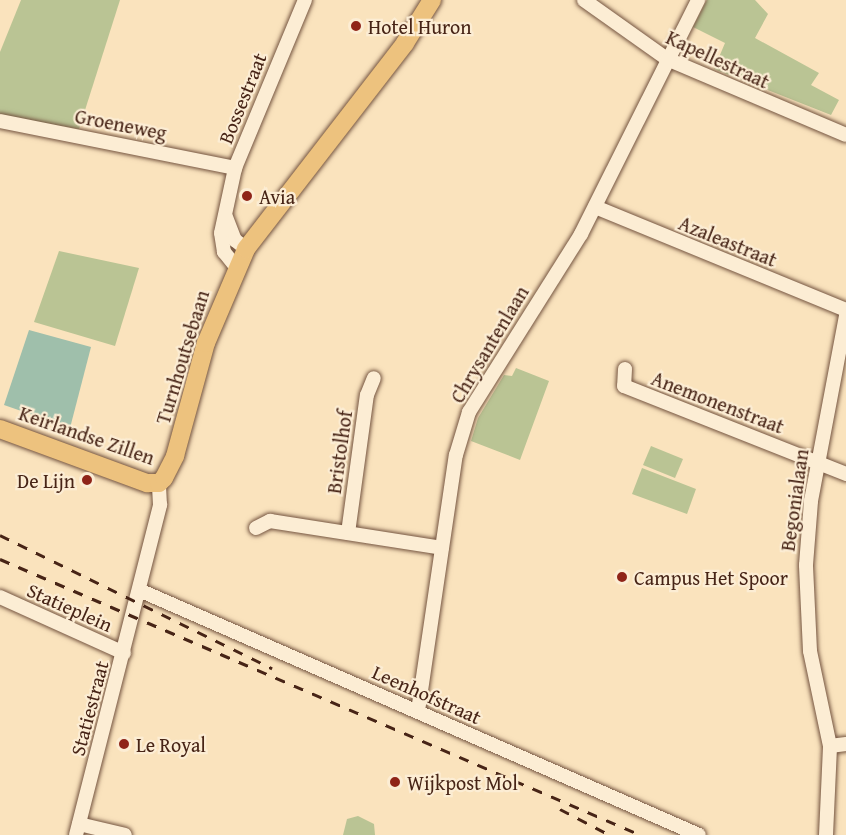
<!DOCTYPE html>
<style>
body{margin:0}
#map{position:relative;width:846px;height:835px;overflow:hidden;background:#fae3bd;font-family:"Gentium Book Plus",serif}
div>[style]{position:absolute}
.green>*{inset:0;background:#bac494}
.water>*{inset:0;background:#9fbfab}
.roads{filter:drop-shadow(0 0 2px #745440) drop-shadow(0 0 2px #745440)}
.minor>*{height:14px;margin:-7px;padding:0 7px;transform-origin:7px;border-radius:7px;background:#fcedd4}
.major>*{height:18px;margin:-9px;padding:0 9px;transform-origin:9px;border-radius:9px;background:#edc27e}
.rail>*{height:3px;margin-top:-1.5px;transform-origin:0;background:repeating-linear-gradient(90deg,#472416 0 10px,transparent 0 20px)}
.dots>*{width:16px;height:16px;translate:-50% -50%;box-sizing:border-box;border:3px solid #fcedd4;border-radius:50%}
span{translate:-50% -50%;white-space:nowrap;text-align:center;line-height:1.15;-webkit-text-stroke:4.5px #fcedd4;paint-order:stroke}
.poi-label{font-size:20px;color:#472416}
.left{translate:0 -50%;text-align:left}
.right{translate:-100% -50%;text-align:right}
.street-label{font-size:20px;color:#472416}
</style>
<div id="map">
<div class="green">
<div style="clip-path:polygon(21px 0,120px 0,79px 129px,0 116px,0 52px)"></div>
<div style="clip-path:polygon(707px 0,755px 0,768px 14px,755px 38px,819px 73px,811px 85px,839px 100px,831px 115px,714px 69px,725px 43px,693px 27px)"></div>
<div style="clip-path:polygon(59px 251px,139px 268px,115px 346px,34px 322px)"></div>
<div style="clip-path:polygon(516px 368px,549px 381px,520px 460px,471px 441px,478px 418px,504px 375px,512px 376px)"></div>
<div style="clip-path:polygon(651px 446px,683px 459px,675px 478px,643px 465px)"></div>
<div style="clip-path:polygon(642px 468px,696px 489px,687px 514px,632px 494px)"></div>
<div style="clip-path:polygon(358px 816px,374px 824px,375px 835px,343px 835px,347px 819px)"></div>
</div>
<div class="water">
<div style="clip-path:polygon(29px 330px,91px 347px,70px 428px,4px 405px)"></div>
</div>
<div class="roads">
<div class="minor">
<div style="left:584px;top:0;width:102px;rotate:35.4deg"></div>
<div style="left:667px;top:59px;width:194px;rotate:23deg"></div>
<div style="left:0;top:121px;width:240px;rotate:11.3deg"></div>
<div style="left:595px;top:207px;width:271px;rotate:22.3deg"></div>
<div style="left:226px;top:217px;width:25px;rotate:69deg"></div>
<div style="left:235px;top:240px;width:14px;rotate:39deg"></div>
<div style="left:237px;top:268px;width:21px;rotate:-129deg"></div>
<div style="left:224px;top:252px;width:19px;rotate:-99deg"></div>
<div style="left:221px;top:233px;width:66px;rotate:-77.8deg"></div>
<div style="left:235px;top:168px;width:182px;rotate:-67.4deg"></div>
<div style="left:625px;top:369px;width:17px;rotate:93deg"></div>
<div style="left:624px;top:386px;width:239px;rotate:21.6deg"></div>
<div style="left:256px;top:528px;width:16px;rotate:-27deg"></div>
<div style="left:270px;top:521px;width:174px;rotate:8.9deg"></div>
<div style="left:348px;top:533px;width:139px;rotate:-82.2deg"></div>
<div style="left:367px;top:395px;width:18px;rotate:-68deg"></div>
<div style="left:139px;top:590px;width:611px;rotate:23.63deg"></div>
<div style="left:0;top:597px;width:136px;rotate:24.3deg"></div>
<div style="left:418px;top:711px;width:259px;rotate:-81.6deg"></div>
<div style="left:456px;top:455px;width:45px;rotate:-73.2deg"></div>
<div style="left:469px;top:412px;width:210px;rotate:-57.8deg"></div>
<div style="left:581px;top:234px;width:262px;rotate:-63.4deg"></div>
<div style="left:830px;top:746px;width:16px;rotate:-7deg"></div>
<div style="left:79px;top:824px;width:47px;rotate:13.4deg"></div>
<div style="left:76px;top:835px;width:341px;rotate:-75.7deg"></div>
<div style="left:160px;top:505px;width:22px;rotate:-93deg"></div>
<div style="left:826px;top:835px;width:89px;rotate:-87.4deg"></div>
<div style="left:830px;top:746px;width:97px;rotate:-101.9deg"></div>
<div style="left:810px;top:651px;width:86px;rotate:-92.7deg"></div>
<div style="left:806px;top:565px;width:64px;rotate:-85.5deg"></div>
<div style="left:811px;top:501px;width:189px;rotate:-79.3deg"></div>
</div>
<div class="major">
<div style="left:0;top:429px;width:157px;rotate:20.2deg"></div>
<div style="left:147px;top:483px;width:12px"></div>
<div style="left:159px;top:483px;width:7px;rotate:-45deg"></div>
<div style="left:164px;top:478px;width:25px;rotate:-63deg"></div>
<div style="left:175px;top:456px;width:117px;rotate:-74.7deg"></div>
<div style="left:206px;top:343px;width:102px;rotate:-66.9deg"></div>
<div style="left:246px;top:249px;width:260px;rotate:-52.3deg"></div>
<div style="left:405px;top:43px;width:51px;rotate:-57.9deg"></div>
</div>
</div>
<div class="rail">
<div style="left:0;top:535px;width:303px;rotate:26.1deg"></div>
<div style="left:0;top:559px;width:698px;rotate:23.3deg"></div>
<div style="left:560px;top:809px;width:56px;rotate:27.5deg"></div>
</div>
<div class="dots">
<div style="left:356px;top:26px;background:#8f2418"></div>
<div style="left:247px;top:196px;background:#8f2418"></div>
<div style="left:87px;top:480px;background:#8f2418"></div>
<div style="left:622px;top:577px;background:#8f2418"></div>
<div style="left:124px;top:744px;background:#8f2418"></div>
<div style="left:395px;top:782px;background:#8f2418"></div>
</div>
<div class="poi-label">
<span class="left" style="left:368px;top:26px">Hotel Huron</span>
<span class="left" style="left:259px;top:196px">Avia</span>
<span class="right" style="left:75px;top:480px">De Lijn</span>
<span class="left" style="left:634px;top:577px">Campus Het Spoor</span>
<span class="left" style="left:136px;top:744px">Le Royal</span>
<span class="left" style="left:407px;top:782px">Wijkpost Mol</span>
</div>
<div class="street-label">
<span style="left:718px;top:59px;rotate:25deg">Kapellestraat</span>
<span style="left:242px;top:98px;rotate:-68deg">Bossestraat</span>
<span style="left:121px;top:124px;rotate:11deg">Groeneweg</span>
<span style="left:728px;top:241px;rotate:22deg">Azaleastraat</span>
<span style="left:489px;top:344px;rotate:-59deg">Chrysantenlaan</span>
<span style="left:182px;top:357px;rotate:-73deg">Turnhoutsebaan</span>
<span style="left:718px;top:402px;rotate:21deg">Anemonenstraat</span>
<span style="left:87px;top:435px;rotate:19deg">Keirlandse Zillen</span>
<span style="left:339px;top:452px;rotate:-82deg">Bristolhof</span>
<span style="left:794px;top:500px;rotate:-82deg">Begonialaan</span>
<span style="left:70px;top:607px;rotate:24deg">Statieplein</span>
<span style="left:427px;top:694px;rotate:24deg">Leenhofstraat</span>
<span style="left:89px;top:708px;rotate:-75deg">Statiestraat</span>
</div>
</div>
